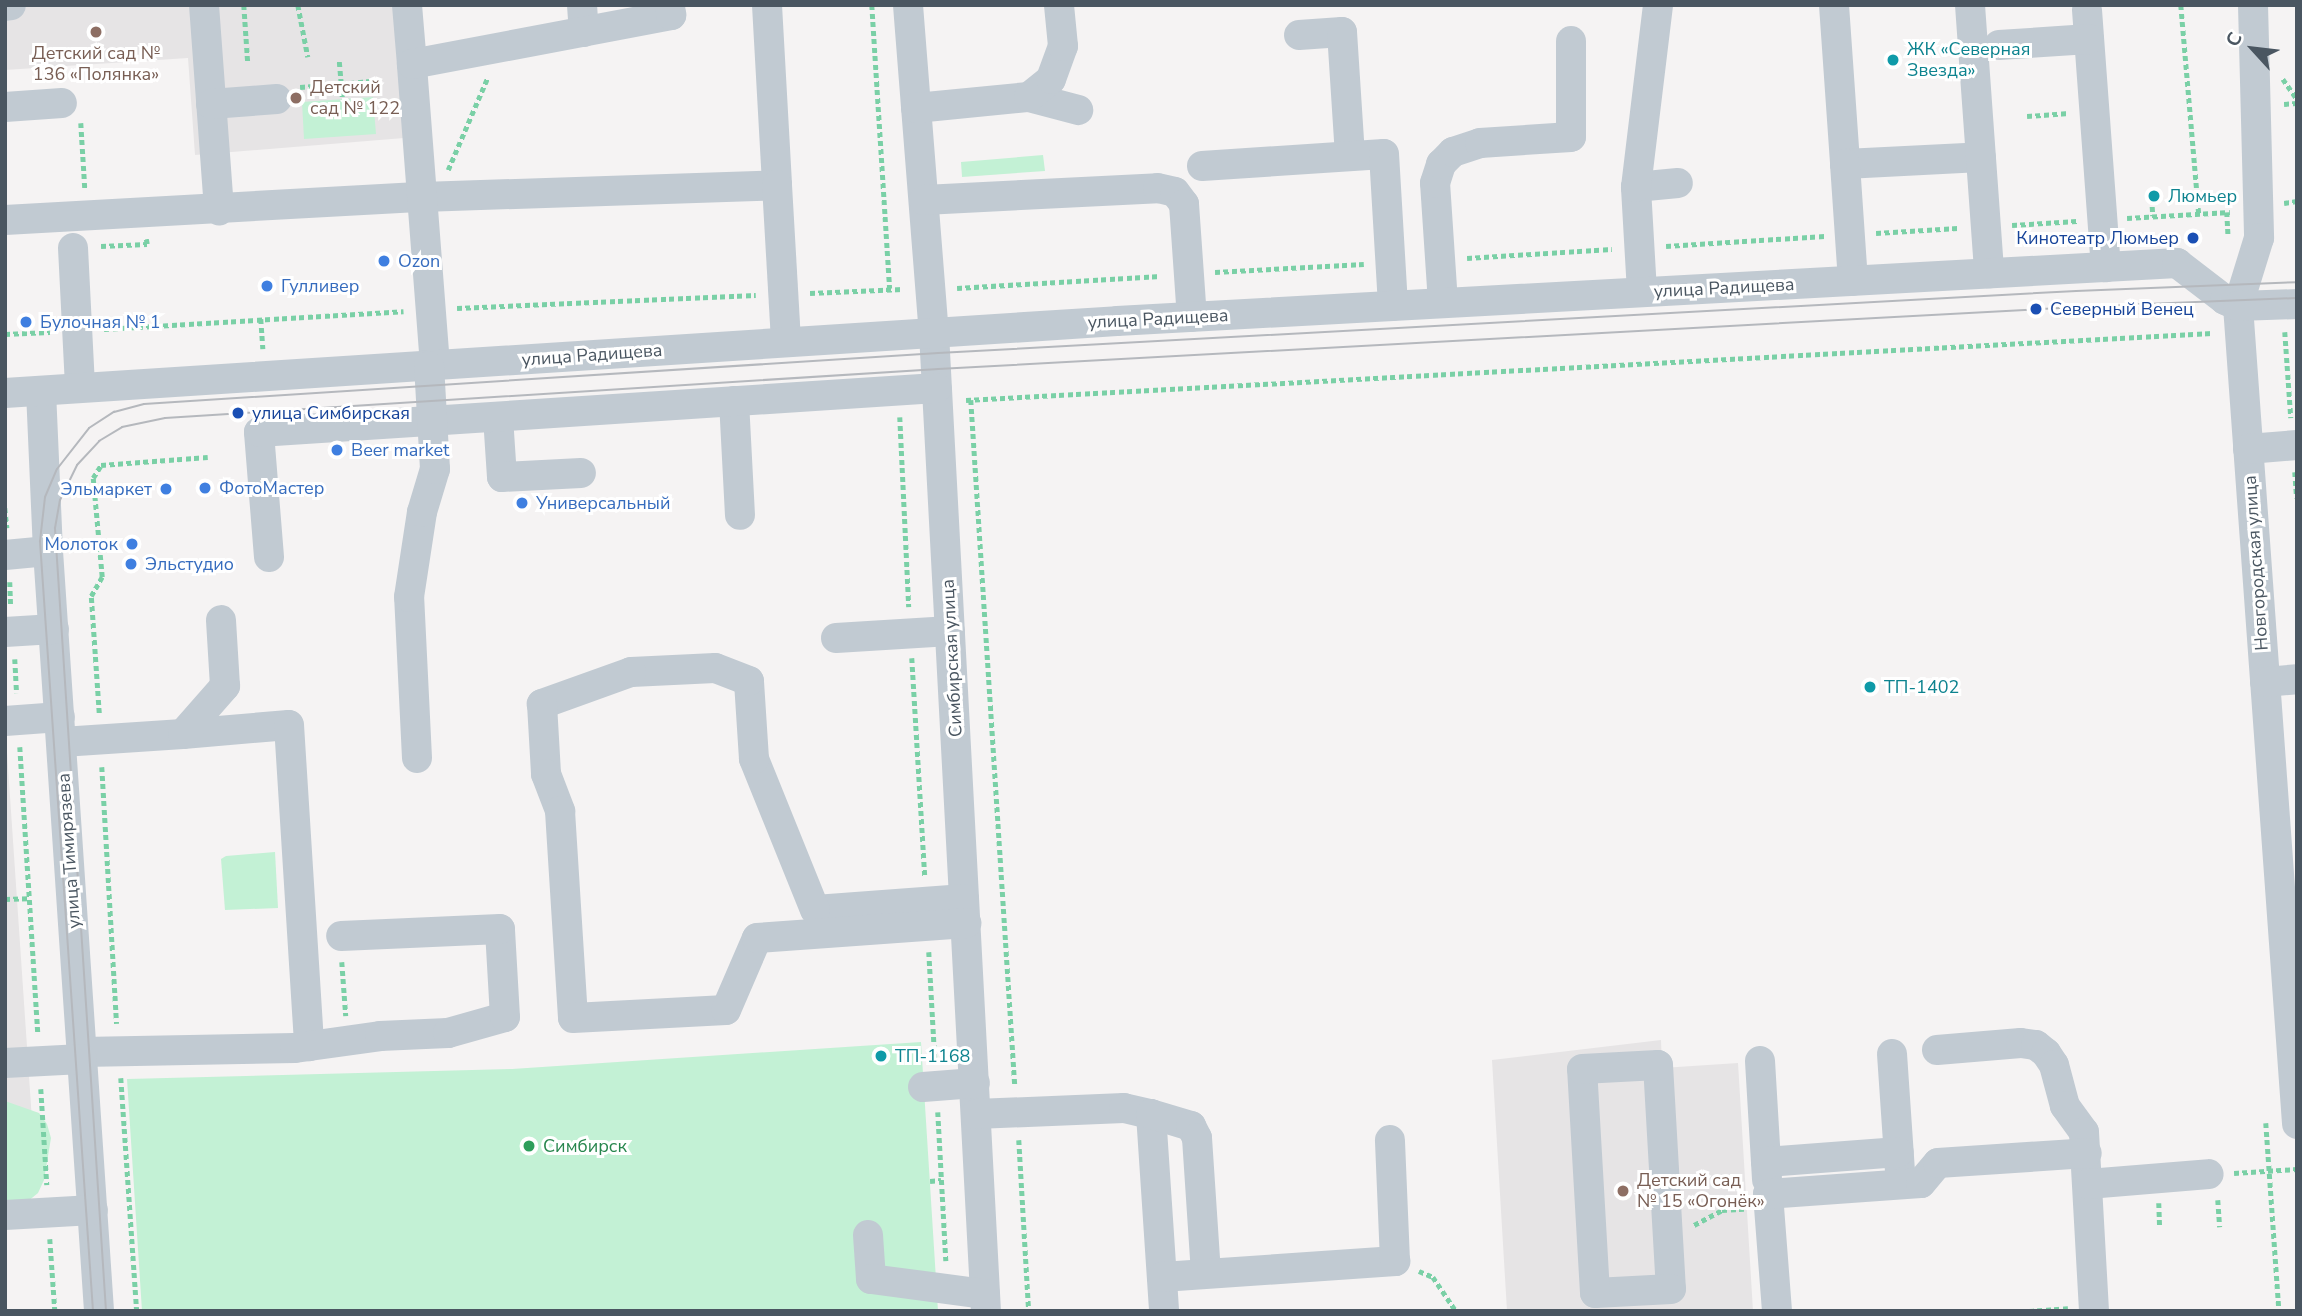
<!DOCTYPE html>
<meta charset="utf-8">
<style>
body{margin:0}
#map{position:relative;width:2302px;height:1316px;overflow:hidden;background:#f5f3f3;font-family:"Nunito Sans",sans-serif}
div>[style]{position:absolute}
.education>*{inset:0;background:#e6e4e5}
.green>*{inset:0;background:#c3f1d5}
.path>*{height:4.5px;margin-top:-2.25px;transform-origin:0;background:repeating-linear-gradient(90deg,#7ad0a6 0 5px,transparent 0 8.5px)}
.minor>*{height:30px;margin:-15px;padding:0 15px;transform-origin:15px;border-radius:15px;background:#c1cad2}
.tram>*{height:2px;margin:-1px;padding:0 1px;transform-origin:1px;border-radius:1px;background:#b5b8bd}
.dots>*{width:19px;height:19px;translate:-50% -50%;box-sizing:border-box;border:4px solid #fff;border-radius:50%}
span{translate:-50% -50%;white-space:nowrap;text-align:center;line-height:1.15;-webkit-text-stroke:6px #fff;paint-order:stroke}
.culture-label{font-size:18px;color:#0d838f}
.left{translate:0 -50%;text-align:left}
.education-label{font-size:18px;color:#785e54}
.transit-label{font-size:18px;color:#164399}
.right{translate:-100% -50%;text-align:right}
.shop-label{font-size:18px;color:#366cbe}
.street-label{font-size:18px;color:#4a5661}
.leisure-label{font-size:18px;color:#27864d}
.frame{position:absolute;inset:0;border:7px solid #4a5661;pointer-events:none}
.north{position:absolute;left:2218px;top:14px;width:70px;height:70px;-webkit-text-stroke:5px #fff;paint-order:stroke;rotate:297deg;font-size:19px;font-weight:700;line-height:28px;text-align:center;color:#4a5661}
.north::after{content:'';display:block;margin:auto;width:24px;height:32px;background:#4a5661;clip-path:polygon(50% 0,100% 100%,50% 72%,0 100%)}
</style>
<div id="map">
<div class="education">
<div style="clip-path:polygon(5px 5px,395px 5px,404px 138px,195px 155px,188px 58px,5px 70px)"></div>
<div style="clip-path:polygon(5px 723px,33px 1135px,5px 1137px)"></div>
<div style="clip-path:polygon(1661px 1040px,1662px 1068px,1738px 1063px,1753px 1311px,1507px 1311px,1492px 1060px)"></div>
</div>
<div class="green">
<div style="clip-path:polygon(373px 97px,376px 134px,304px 139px,302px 102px)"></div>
<div style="clip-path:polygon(1043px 155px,1045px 171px,962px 177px,961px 162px)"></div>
<div style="clip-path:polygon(275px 852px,278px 908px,225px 910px,221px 859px,226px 856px)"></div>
<div style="clip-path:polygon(921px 1042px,938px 1311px,142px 1311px,127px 1079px,512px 1069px)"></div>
<div style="clip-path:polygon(5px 1101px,39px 1113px,47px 1124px,51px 1138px,44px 1180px,38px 1193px,27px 1202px,5px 1203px)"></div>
</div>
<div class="path">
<div style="left:244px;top:5px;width:58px;rotate:86.1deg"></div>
<div style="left:298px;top:5px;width:53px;rotate:79.1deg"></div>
<div style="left:872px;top:5px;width:284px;rotate:86.4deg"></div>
<div style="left:2181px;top:5px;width:210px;rotate:85.1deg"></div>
<div style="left:2283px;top:79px;width:24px;rotate:55deg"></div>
<div style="left:300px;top:87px;width:41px;rotate:-4.2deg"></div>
<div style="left:341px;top:84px;width:25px;rotate:-95deg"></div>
<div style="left:342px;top:97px;width:13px;rotate:-94deg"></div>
<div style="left:341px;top:84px;width:31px;rotate:-6deg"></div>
<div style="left:2284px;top:104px;width:13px;rotate:-4deg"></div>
<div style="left:2027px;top:116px;width:42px;rotate:-4.1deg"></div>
<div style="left:81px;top:123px;width:65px;rotate:86.5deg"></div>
<div style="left:448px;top:170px;width:99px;rotate:-66.8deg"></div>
<div style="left:2152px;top:198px;width:18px;rotate:87deg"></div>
<div style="left:2284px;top:203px;width:13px;rotate:-9deg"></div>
<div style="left:2227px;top:212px;width:22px;rotate:87deg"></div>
<div style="left:2127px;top:218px;width:103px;rotate:-3.3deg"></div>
<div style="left:2012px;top:225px;width:65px;rotate:-3.5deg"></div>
<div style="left:1876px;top:233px;width:82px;rotate:-3.5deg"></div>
<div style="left:101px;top:246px;width:46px;rotate:-2.5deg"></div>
<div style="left:147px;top:244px;width:5px;rotate:-101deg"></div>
<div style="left:1666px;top:246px;width:159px;rotate:-3.6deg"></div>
<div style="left:1467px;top:258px;width:145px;rotate:-3.6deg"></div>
<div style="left:1215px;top:272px;width:149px;rotate:-3.1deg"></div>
<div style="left:957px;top:288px;width:204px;rotate:-3.4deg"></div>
<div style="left:810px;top:293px;width:93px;rotate:-2.5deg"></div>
<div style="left:457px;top:308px;width:299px;rotate:-2.5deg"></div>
<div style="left:261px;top:319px;width:30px;rotate:86deg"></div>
<div style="left:104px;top:329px;width:300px;rotate:-3.4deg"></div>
<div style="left:2285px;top:332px;width:86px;rotate:86deg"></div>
<div style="left:5px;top:334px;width:45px;rotate:-2.5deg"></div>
<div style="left:966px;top:400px;width:1248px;rotate:-3.08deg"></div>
<div style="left:971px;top:400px;width:687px;rotate:86.33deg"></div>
<div style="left:900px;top:417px;width:190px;rotate:87.3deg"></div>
<div style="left:2295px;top:472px;width:26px;rotate:86deg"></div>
<div style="left:5px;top:508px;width:20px;rotate:84deg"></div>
<div style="left:10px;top:582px;width:23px;rotate:88deg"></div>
<div style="left:912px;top:658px;width:219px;rotate:86.6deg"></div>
<div style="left:15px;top:659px;width:34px;rotate:87deg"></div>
<div style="left:99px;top:713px;width:117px;rotate:-93.9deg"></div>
<div style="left:91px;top:596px;width:22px;rotate:-60deg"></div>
<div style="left:102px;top:577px;width:99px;rotate:-95.2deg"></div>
<div style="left:93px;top:478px;width:15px;rotate:-58deg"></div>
<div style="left:101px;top:465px;width:107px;rotate:-4.3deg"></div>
<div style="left:20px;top:747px;width:289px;rotate:86.4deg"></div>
<div style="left:102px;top:767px;width:257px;rotate:86.7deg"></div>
<div style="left:5px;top:899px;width:24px;rotate:-2deg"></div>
<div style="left:929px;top:952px;width:106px;rotate:86.8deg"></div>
<div style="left:342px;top:962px;width:54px;rotate:85.8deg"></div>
<div style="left:121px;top:1078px;width:234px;rotate:86.1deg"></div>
<div style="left:41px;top:1089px;width:96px;rotate:86.4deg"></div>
<div style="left:938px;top:1112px;width:149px;rotate:86.9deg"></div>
<div style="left:2266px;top:1123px;width:188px;rotate:86deg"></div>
<div style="left:1019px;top:1140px;width:171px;rotate:86.7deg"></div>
<div style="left:2234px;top:1173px;width:63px;rotate:-3.6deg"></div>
<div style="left:930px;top:1181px;width:11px;rotate:-5deg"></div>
<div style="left:2218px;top:1200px;width:27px;rotate:86deg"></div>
<div style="left:2159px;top:1203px;width:24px;rotate:88deg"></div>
<div style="left:1694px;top:1225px;width:32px;rotate:-28deg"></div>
<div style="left:1722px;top:1210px;width:22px;rotate:-3deg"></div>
<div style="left:50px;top:1239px;width:72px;rotate:86deg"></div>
<div style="left:1419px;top:1271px;width:15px;rotate:23deg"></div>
<div style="left:1433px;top:1277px;width:41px;rotate:55.9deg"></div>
<div style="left:2029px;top:1311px;width:39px;rotate:-4deg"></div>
</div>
<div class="minor">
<div style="left:204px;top:5px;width:206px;rotate:85.8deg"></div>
<div style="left:407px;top:5px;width:59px;rotate:85.2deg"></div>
<div style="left:582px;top:5px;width:27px;rotate:86deg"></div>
<div style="left:767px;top:5px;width:180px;rotate:86.8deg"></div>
<div style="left:908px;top:5px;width:329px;rotate:85.5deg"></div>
<div style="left:934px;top:333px;width:979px;rotate:86.96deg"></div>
<div style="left:1834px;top:5px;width:159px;rotate:86deg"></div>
<div style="left:1845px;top:164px;width:136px;rotate:-2.9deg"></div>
<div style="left:1970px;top:5px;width:269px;rotate:85.9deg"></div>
<div style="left:2253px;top:5px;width:233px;rotate:88.5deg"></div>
<div style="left:2259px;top:238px;width:71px;rotate:107.2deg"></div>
<div style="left:2238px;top:306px;width:820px;rotate:85.87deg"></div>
<div style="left:5px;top:6px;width:6px;rotate:-9deg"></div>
<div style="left:2087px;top:10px;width:258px;rotate:85.8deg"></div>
<div style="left:1299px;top:35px;width:43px;rotate:-4deg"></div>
<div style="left:1342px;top:32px;width:124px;rotate:86.3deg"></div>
<div style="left:1999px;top:45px;width:90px;rotate:-3.8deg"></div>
<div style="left:1029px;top:97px;width:51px;rotate:14.9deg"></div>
<div style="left:211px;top:104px;width:66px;rotate:-4.3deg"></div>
<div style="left:5px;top:107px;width:57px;rotate:-4deg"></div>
<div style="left:916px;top:108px;width:114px;rotate:-5.6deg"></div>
<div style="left:1029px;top:97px;width:28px;rotate:-39deg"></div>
<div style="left:1051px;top:79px;width:35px;rotate:-70deg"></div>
<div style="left:1063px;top:46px;width:41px;rotate:-95.6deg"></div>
<div style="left:1845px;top:164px;width:117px;rotate:86.1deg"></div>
<div style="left:1202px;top:166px;width:182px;rotate:-3.8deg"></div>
<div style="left:1384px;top:154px;width:152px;rotate:86.6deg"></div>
<div style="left:1636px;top:187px;width:42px;rotate:-5.4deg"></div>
<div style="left:924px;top:200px;width:234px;rotate:-2.9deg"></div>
<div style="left:1158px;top:188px;width:17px;rotate:13deg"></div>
<div style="left:1175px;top:192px;width:15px;rotate:53deg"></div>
<div style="left:1184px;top:204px;width:113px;rotate:86deg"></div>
<div style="left:5px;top:220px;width:418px;rotate:-3.2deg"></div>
<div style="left:422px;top:197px;width:355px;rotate:-1.9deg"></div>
<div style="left:777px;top:185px;width:157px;rotate:86.7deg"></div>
<div style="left:73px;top:248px;width:139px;rotate:87.1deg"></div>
<div style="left:1642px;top:292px;width:105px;rotate:-93.3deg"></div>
<div style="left:1636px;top:187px;width:183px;rotate:-83.1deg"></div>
<div style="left:1443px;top:303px;width:120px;rotate:-93.8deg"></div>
<div style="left:1435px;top:183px;width:20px;rotate:-72deg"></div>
<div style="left:1441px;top:164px;width:17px;rotate:-45deg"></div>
<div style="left:1453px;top:152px;width:28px;rotate:-18deg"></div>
<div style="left:1480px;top:143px;width:91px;rotate:-3.8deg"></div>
<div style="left:1571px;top:137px;width:96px;rotate:-90deg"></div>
<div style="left:435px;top:365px;width:302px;rotate:-94.4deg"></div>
<div style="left:412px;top:64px;width:264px;rotate:-10.7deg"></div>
<div style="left:671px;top:15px;width:10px;rotate:-96deg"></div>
<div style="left:41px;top:391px;width:160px;rotate:87.5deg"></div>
<div style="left:48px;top:551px;width:762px;rotate:86.16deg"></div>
<div style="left:5px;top:393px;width:1114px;rotate:-3.7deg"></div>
<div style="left:1117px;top:321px;width:1062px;rotate:-3.13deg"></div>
<div style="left:2177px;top:263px;width:61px;rotate:37.6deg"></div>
<div style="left:2225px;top:300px;width:14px;rotate:25deg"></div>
<div style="left:2238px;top:306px;width:59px;rotate:-1.9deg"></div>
<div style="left:734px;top:401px;width:114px;rotate:87deg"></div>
<div style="left:498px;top:417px;width:60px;rotate:86.2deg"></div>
<div style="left:502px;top:477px;width:79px;rotate:-2.9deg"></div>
<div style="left:2248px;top:449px;width:49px;rotate:-4.7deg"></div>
<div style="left:5px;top:555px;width:43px;rotate:-5.3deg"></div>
<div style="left:269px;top:557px;width:125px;rotate:-94.6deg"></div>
<div style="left:259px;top:432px;width:679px;rotate:-3.71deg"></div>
<div style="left:5px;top:632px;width:49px;rotate:-3.5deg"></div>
<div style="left:836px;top:638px;width:114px;rotate:-3.5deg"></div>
<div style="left:2265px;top:682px;width:32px;rotate:-5deg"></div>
<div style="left:5px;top:721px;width:55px;rotate:-4.2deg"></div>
<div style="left:183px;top:734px;width:106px;rotate:-4.9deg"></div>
<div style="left:289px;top:725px;width:322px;rotate:86.4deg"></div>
<div style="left:62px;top:742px;width:121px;rotate:-3.8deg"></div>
<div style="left:183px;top:734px;width:64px;rotate:-48.8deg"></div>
<div style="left:225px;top:686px;width:66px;rotate:-93.5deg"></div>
<div style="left:417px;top:758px;width:161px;rotate:-92.8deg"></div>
<div style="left:409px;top:597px;width:86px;rotate:-81.3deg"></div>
<div style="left:422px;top:512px;width:45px;rotate:-73.2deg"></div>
<div style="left:435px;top:469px;width:103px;rotate:-93.3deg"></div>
<div style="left:964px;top:899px;width:149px;rotate:175.8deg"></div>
<div style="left:815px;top:910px;width:163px;rotate:-112deg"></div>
<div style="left:754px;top:759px;width:78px;rotate:-93.7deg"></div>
<div style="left:749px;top:681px;width:36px;rotate:-159deg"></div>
<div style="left:715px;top:668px;width:84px;rotate:177.3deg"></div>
<div style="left:631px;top:672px;width:95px;rotate:160.2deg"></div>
<div style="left:542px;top:704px;width:70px;rotate:86.7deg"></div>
<div style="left:546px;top:774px;width:40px;rotate:69deg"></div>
<div style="left:560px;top:811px;width:207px;rotate:86.4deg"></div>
<div style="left:573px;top:1018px;width:153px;rotate:-3deg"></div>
<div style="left:726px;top:1010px;width:78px;rotate:-66.7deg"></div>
<div style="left:757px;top:938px;width:210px;rotate:-4.1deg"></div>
<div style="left:1937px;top:1050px;width:84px;rotate:-4.8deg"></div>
<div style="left:2021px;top:1043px;width:15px;rotate:8deg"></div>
<div style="left:2036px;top:1045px;width:13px;rotate:39deg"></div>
<div style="left:2046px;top:1053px;width:14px;rotate:56deg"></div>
<div style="left:2054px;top:1065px;width:42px;rotate:75deg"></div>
<div style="left:2065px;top:1106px;width:32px;rotate:54deg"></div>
<div style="left:2084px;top:1132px;width:179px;rotate:86.8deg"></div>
<div style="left:82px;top:1052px;width:213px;rotate:-1.1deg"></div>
<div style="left:295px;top:1048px;width:86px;rotate:-8deg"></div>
<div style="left:380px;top:1036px;width:68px;rotate:-2.5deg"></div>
<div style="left:448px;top:1033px;width:59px;rotate:-15.7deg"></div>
<div style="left:505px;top:1017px;width:88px;rotate:-93.3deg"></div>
<div style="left:500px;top:929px;width:159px;rotate:177.5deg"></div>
<div style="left:1892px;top:1054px;width:116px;rotate:86.1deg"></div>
<div style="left:1760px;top:1061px;width:119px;rotate:86.6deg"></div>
<div style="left:5px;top:1063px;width:77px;rotate:-3deg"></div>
<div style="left:1658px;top:1065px;width:224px;rotate:86.7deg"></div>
<div style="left:1671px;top:1289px;width:76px;rotate:177deg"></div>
<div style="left:1595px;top:1293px;width:224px;rotate:-93.3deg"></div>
<div style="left:1582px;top:1069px;width:76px;rotate:-3deg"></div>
<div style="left:923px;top:1087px;width:52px;rotate:-4.4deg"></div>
<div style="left:976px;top:1114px;width:148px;rotate:-2.3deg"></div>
<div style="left:1124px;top:1108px;width:28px;rotate:13deg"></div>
<div style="left:1151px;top:1114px;width:197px;rotate:86.2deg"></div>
<div style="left:1151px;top:1114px;width:42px;rotate:16.7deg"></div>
<div style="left:1191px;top:1126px;width:13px;rotate:63deg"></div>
<div style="left:1197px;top:1138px;width:135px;rotate:86.2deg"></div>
<div style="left:1766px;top:1162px;width:133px;rotate:-4.3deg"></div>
<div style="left:2088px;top:1184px;width:121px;rotate:-4.7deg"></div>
<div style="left:5px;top:1215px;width:88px;rotate:-3.3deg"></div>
<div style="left:868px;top:1235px;width:44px;rotate:86.1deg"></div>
<div style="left:871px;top:1279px;width:115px;rotate:7.5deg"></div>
<div style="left:1162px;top:1277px;width:234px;rotate:-3.9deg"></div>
<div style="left:1395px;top:1261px;width:121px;rotate:-92.4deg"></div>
<div style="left:1777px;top:1311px;width:117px;rotate:-94.4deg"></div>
<div style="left:1768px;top:1194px;width:153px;rotate:-4.1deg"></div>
<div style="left:1921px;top:1183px;width:26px;rotate:-50deg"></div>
<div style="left:1938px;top:1163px;width:149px;rotate:-3.8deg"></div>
</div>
<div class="tram">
<div style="left:93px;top:1311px;width:772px;rotate:-93.94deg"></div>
<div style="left:40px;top:541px;width:44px;rotate:-83.5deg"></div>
<div style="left:45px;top:497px;width:30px;rotate:-67deg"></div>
<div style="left:57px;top:469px;width:52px;rotate:-52deg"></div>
<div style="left:89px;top:428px;width:30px;rotate:-33deg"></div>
<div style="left:114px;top:412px;width:31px;rotate:-15deg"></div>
<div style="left:144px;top:404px;width:796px;rotate:-3.68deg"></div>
<div style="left:938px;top:353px;width:1140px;rotate:-3.12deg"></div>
<div style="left:2076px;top:291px;width:221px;rotate:-2.3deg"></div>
<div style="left:106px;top:1311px;width:785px;rotate:-93.73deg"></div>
<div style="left:55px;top:528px;width:28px;rotate:-80deg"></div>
<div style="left:60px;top:500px;width:39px;rotate:-64deg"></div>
<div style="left:77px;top:465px;width:33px;rotate:-47deg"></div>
<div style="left:99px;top:441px;width:27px;rotate:-31deg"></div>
<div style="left:122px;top:427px;width:44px;rotate:-11.8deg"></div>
<div style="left:165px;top:418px;width:775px;rotate:-3.63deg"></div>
<div style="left:938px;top:369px;width:1161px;rotate:-3.11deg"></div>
<div style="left:2097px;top:306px;width:200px;rotate:-2.3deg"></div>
</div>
<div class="dots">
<div style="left:96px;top:32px;background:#8d6e63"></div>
<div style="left:1893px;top:60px;background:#0f9aa8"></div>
<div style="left:296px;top:98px;background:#8d6e63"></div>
<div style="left:2154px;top:196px;background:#0f9aa8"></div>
<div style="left:2193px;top:238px;background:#1a4fb4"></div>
<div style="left:384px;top:261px;background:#3f7fe0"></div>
<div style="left:267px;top:286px;background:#3f7fe0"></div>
<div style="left:2036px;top:309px;background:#1a4fb4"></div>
<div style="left:26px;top:322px;background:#3f7fe0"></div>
<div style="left:238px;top:413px;background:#1a4fb4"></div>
<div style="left:337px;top:450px;background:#3f7fe0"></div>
<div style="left:205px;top:488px;background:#3f7fe0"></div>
<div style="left:166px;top:489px;background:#3f7fe0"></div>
<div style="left:522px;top:503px;background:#3f7fe0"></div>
<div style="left:132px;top:544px;background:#3f7fe0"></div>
<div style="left:131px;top:564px;background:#3f7fe0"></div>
<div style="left:1870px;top:687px;background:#0f9aa8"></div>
<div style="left:881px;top:1056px;background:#0f9aa8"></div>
<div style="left:529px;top:1146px;background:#2e9e5b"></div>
<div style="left:1623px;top:1191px;background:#8d6e63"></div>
</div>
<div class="culture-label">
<span class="left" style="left:1907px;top:60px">ЖК «Северная<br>Звезда»</span>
<span class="left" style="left:2168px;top:196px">Люмьер</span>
<span class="left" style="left:1884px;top:687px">ТП-1402</span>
<span class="left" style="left:895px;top:1056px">ТП-1168</span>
</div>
<div class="education-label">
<span style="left:96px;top:64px">Детский сад №<br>136 «Полянка»</span>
<span class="left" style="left:310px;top:98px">Детский<br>сад № 122</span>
<span class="left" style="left:1637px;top:1191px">Детский сад<br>№ 15 «Огонёк»</span>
</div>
<div class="transit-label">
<span class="right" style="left:2179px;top:238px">Кинотеатр Люмьер</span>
<span class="left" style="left:2050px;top:309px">Северный Венец</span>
<span class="left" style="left:252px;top:413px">улица Симбирская</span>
</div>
<div class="shop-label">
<span class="left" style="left:398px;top:261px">Ozon</span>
<span class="left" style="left:281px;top:286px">Гулливер</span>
<span class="left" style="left:40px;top:322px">Булочная № 1</span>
<span class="left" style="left:351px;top:450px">Beer market</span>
<span class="left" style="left:219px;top:488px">ФотоМастер</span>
<span class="right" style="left:152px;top:489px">Эльмаркет</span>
<span class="left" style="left:536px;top:503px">Универсальный</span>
<span class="right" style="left:118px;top:544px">Молоток</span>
<span class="left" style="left:145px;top:564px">Эльстудио</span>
</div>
<div class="street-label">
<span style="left:1724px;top:288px;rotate:-3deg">улица Радищева</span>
<span style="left:1158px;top:319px;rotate:-3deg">улица Радищева</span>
<span style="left:592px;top:355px;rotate:-4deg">улица Радищева</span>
<span style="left:2256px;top:563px;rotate:-94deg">Новгородская улица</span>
<span style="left:952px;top:658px;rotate:-93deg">Симбирская улица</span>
<span style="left:69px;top:851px;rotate:-94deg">улица Тимирязева</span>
</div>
<div class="leisure-label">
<span class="left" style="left:543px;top:1146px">Симбирск</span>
</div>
<div class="frame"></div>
<div class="north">С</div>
</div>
